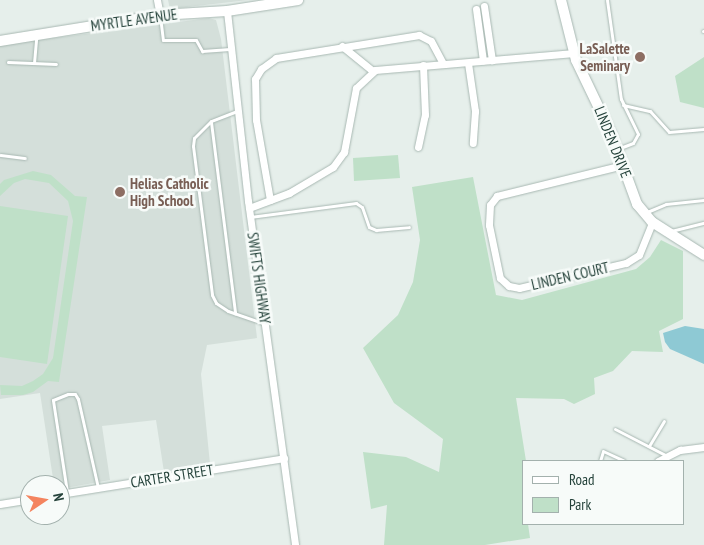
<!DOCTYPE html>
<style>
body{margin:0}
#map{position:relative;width:704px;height:545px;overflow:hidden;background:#e6efeb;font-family:"PT Sans Narrow",sans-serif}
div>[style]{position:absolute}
.built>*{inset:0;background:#d4dfda}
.green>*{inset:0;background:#bfe0c8}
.water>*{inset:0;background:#8ec9d4}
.roads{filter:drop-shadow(0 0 1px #a8b8b2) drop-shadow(0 0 1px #a8b8b2)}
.lane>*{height:3px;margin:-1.5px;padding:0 1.5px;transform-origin:1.5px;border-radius:1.5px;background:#fff}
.street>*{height:7px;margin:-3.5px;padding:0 3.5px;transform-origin:3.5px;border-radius:3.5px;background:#fff}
.secondary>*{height:10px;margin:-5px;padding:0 5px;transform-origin:5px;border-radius:5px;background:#fff}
.dots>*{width:14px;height:14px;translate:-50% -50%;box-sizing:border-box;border:2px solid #f7fbf9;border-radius:50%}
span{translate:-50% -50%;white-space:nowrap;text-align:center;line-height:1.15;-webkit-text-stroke:5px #f7fbf9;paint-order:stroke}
.street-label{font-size:15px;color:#24423a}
.education-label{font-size:15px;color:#785e54;font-weight:700}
.right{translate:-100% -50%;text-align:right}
.left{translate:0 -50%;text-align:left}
.legend{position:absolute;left:522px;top:460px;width:162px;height:65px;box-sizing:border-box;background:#f7fbf9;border:1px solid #a3b1ad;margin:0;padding:6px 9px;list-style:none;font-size:15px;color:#24423a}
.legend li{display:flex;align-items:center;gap:10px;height:25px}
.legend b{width:25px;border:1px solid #a3b1ad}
.north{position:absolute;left:20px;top:475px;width:50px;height:50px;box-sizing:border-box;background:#f7fbf9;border:1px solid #a3b1ad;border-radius:50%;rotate:78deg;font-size:14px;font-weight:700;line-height:20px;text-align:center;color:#24423a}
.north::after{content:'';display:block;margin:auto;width:18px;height:22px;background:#f4845f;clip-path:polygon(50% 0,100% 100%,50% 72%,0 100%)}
</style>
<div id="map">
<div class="built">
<div style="clip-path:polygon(168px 0,248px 0,170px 9px)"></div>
<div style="clip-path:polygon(209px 18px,216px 20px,221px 39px,257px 338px,207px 345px,201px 374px,210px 464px,164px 472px,156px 420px,102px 426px,110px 480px,60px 489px,60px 485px,54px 485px,40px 393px,0 399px,0 45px)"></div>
</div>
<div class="green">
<div style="clip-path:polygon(704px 57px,704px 108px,680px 102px,675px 76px)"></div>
<div style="clip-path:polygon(398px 155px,400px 178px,354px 181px,353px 158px)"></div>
<div style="clip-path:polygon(33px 171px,51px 175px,75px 196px,87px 197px,59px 382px,48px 381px,33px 392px,23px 395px,1px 395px,0 385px,22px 386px,33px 381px,43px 374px,53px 358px,73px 221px,68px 201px,49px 183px,25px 179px,14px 183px,0 196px,0 184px,4px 180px)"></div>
<div style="clip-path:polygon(473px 177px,496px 295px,522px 300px,636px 269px,650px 257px,661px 240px,683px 251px,683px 319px,659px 331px,663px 352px,632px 351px,613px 371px,594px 378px,595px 394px,574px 404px,564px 399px,516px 398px,526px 461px,523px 461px,523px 524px,528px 524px,530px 538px,485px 545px,384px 545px,387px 505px,371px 509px,363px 452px,406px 457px,439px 472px,443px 439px,394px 403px,363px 348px,398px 315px,413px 282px,420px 240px,412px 187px)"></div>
<div style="clip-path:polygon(0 206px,68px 216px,47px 364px,0 357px)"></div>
</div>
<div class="water">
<div style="clip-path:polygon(685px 326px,704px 329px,704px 364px,670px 349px,665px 342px,663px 333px)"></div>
</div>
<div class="roads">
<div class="lane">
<div style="left:607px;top:0;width:100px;rotate:82deg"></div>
<div style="left:621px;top:99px;width:39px;rotate:64deg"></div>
<div style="left:638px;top:134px;width:10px;rotate:119deg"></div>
<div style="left:633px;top:143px;width:14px;rotate:159deg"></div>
<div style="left:160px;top:16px;width:24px;rotate:83deg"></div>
<div style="left:163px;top:40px;width:33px"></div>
<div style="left:196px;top:40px;width:13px;rotate:61deg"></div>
<div style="left:202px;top:51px;width:28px;rotate:-4deg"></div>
<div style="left:703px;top:31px;width:1px"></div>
<div style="left:8px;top:62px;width:48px;rotate:2.4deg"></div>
<div style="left:34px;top:63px;width:25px;rotate:-85deg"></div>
<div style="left:623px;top:105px;width:28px;rotate:13deg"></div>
<div style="left:650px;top:111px;width:28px;rotate:48deg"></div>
<div style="left:669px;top:132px;width:35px;rotate:-5deg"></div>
<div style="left:237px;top:111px;width:28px;rotate:159deg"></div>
<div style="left:211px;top:121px;width:24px;rotate:135deg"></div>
<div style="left:194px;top:138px;width:8px;rotate:97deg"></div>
<div style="left:193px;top:146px;width:150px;rotate:82.7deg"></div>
<div style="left:212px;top:295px;width:9px;rotate:63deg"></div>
<div style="left:216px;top:303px;width:14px;rotate:34deg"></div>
<div style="left:228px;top:311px;width:37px;rotate:19deg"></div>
<div style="left:211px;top:122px;width:193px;rotate:82.8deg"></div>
<div style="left:0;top:155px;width:25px;rotate:7deg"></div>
<div style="left:647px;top:212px;width:21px;rotate:-23deg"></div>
<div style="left:666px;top:204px;width:38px;rotate:-6deg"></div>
<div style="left:250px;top:217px;width:107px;rotate:-7.5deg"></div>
<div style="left:356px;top:203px;width:7px;rotate:34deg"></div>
<div style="left:362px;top:207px;width:21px;rotate:71deg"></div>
<div style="left:369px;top:227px;width:8px;rotate:23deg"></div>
<div style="left:376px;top:230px;width:33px;rotate:-5deg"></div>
<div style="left:671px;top:231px;width:34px;rotate:-14deg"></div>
<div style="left:615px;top:429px;width:59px;rotate:27.4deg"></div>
<div style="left:649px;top:446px;width:29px;rotate:-59deg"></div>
<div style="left:600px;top:461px;width:10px;rotate:-73deg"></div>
<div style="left:603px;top:451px;width:23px;rotate:25deg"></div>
<div style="left:67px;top:492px;width:93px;rotate:-98.7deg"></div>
<div style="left:53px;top:400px;width:16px;rotate:-22deg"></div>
<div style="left:68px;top:394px;width:7px"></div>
<div style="left:75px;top:394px;width:6px;rotate:59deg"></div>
<div style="left:78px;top:399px;width:91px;rotate:77.3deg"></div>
</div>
<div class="street">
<div style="left:157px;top:0;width:15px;rotate:79deg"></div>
<div style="left:484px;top:6px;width:55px;rotate:81.6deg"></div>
<div style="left:476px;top:9px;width:52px;rotate:82.3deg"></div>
<div style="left:227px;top:11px;width:191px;rotate:83.7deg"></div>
<div style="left:248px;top:201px;width:347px;rotate:82.2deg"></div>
<div style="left:342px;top:46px;width:40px;rotate:39deg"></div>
<div style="left:468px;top:63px;width:49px;rotate:81.7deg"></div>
<div style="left:475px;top:111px;width:32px;rotate:94deg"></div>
<div style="left:418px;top:147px;width:33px;rotate:-78deg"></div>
<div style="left:425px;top:115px;width:50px;rotate:-92.3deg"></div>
<div style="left:623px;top:165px;width:130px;rotate:166.2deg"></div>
<div style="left:497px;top:196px;width:11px;rotate:128deg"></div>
<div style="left:490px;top:205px;width:20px;rotate:93deg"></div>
<div style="left:489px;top:225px;width:54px;rotate:78.3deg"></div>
<div style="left:500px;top:278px;width:12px;rotate:42deg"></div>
<div style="left:509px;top:286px;width:10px;rotate:11deg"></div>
<div style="left:519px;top:288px;width:110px;rotate:-13.2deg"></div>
<div style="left:626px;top:263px;width:15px;rotate:-32deg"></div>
<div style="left:639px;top:255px;width:35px;rotate:-68deg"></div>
<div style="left:270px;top:200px;width:81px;rotate:-99.9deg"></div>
<div style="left:256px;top:120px;width:41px;rotate:-91.4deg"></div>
<div style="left:255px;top:79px;width:12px;rotate:-59deg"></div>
<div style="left:261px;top:69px;width:19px;rotate:-36deg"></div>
<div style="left:276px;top:58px;width:145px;rotate:-9.1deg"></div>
<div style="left:419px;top:35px;width:13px;rotate:27deg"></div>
<div style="left:431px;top:41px;width:26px;rotate:62deg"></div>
<div style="left:249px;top:208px;width:43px;rotate:-20.6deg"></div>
<div style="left:289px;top:193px;width:51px;rotate:-30.6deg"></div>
<div style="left:333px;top:167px;width:19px;rotate:-54deg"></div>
<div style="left:344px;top:152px;width:65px;rotate:-79.4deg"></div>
<div style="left:356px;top:88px;width:26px;rotate:-43deg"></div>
<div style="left:375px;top:70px;width:200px;rotate:-4.9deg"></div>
<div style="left:658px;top:461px;width:25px;rotate:-27deg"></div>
<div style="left:680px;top:450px;width:24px;rotate:-7deg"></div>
<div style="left:60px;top:494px;width:227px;rotate:-9.1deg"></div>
<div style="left:0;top:504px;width:30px;rotate:-9deg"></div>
</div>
<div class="secondary">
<div style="left:561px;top:0;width:62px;rotate:76deg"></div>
<div style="left:576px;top:60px;width:81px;rotate:64.4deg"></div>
<div style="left:611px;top:133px;width:76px;rotate:69.9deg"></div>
<div style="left:637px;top:204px;width:23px;rotate:50deg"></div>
<div style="left:652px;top:222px;width:62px;rotate:32.4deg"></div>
<div style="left:0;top:41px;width:162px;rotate:-9.2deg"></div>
<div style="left:160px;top:15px;width:67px;rotate:-3.4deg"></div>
<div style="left:227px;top:11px;width:72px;rotate:-8.8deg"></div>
</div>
</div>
<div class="dots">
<div style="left:640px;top:57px;background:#8d6e63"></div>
<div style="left:120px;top:192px;background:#8d6e63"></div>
</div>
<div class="street-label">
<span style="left:134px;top:20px;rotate:-8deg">MYRTLE AVENUE</span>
<span style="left:613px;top:142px;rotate:68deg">LINDEN DRIVE</span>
<span style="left:570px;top:276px;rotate:-13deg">LINDEN COURT</span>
<span style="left:259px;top:278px;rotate:82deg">SWIFTS HIGHWAY</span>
<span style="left:172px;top:476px;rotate:-9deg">CARTER STREET</span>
</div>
<div class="education-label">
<span class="right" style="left:630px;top:57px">LaSalette<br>Seminary</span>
<span class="left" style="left:130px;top:192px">Helias Catholic<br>High School</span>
</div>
<ul class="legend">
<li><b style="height:6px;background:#fff"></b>Road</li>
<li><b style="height:14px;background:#bfe0c8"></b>Park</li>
</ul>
<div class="north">N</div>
</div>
